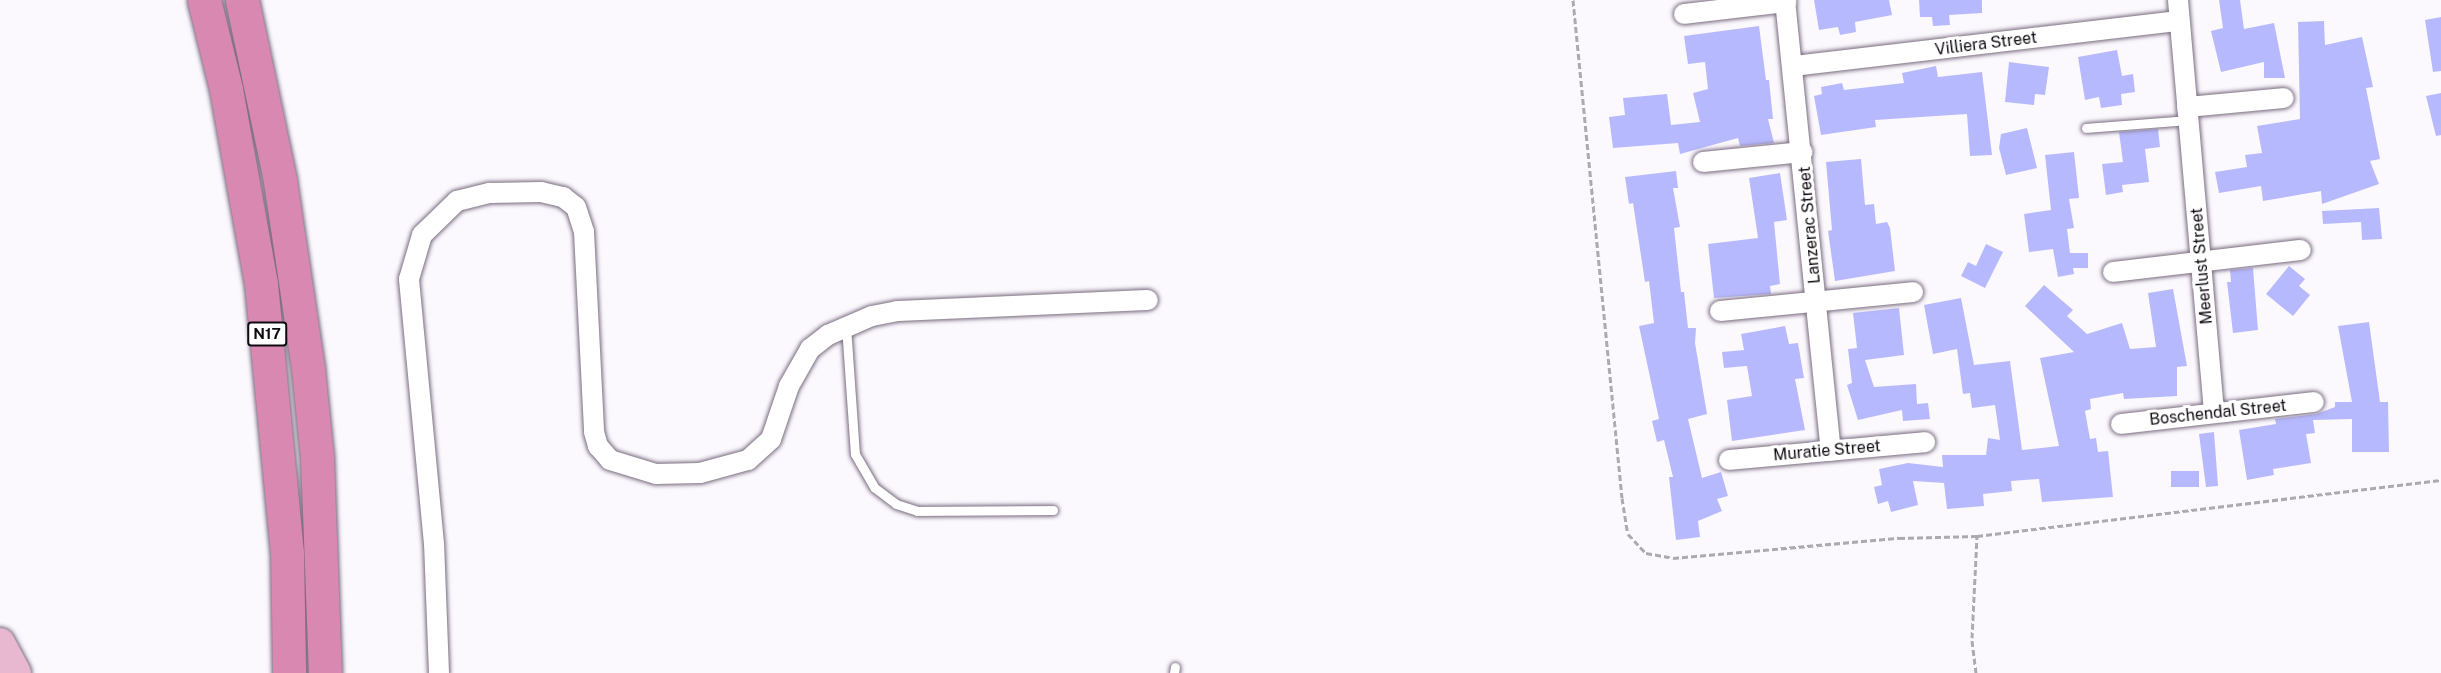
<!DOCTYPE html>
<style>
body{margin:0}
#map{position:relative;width:2441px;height:673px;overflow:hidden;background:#fcf9fe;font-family:"Public Sans",sans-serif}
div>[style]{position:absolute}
.building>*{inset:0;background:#b7b9fe}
.path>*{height:3px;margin-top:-1.5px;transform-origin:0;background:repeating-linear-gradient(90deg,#ada9af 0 6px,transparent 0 9px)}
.roads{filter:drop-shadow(0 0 2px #7a6c80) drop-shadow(0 0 2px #7a6c80)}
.lane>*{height:9px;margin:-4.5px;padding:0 4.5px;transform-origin:4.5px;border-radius:4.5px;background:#fff}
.street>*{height:20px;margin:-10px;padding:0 10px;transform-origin:10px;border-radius:10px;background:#fff}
.primary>*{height:30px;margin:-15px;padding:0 15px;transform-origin:15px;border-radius:15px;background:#e8b8d0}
.highway>*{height:33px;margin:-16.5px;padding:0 16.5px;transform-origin:16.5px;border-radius:16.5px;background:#d888b1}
span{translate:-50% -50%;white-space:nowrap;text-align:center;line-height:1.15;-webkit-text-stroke:6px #fff;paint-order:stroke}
.shield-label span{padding:2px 4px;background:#fff;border:2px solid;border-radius:4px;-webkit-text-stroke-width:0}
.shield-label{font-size:15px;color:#0f0a11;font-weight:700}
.street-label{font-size:16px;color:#0f0a11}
</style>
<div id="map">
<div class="building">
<div style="clip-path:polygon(1814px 0,1889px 0,1892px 15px,1855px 22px,1856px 32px,1840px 35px,1838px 27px,1819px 30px)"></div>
<div style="clip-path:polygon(1919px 0,1982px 0,1982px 13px,1949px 15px,1950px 25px,1933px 26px,1932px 17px,1920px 17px)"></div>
<div style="clip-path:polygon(2219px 0,2240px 0,2244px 29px,2274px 23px,2285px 78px,2264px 78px,2264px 62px,2221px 72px,2211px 31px,2223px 28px)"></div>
<div style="clip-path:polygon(2441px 17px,2441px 71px,2433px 72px,2425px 20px)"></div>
<div style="clip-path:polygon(2324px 21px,2325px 45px,2362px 37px,2373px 87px,2366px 88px,2380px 159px,2370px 161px,2379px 184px,2322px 204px,2321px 191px,2263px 201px,2261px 186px,2219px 193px,2215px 172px,2247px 167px,2245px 155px,2262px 153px,2257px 126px,2300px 119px,2298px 22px)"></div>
<div style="clip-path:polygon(1759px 26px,1766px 80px,1769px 80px,1773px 119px,1768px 119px,1774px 143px,1740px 146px,1738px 138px,1680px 154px,1678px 143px,1613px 148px,1609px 117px,1625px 115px,1623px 98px,1667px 94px,1671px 125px,1700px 122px,1693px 93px,1708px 89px,1705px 62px,1688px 64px,1684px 36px)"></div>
<div style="clip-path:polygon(2117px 50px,2122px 76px,2133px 74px,2135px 92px,2121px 94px,2122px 105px,2101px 108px,2099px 97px,2085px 100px,2078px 57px)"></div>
<div style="clip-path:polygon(2009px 62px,2049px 67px,2045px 95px,2035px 94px,2034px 105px,2005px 102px)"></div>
<div style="clip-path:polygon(1936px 66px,1938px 77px,1982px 72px,1992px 155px,1970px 156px,1967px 114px,1875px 120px,1876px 127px,1821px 135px,1814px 96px,1822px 94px,1821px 87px,1842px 83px,1844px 90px,1904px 83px,1902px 73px)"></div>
<div style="clip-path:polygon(2441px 93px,2441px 135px,2436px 136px,2426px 96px)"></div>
<div style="clip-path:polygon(2027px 128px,2037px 168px,2006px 175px,1999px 148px,2001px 134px)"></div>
<div style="clip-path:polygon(2158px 129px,2160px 147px,2145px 149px,2149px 182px,2122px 185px,2123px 192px,2106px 195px,2102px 164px,2123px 162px,2119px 132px)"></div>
<div style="clip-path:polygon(2074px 152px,2079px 198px,2069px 199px,2074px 228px,2067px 229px,2070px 253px,2088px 253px,2088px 268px,2073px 268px,2074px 274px,2058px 277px,2053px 249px,2029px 252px,2024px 214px,2051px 210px,2045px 155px)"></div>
<div style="clip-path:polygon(1861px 159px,1865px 205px,1874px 204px,1876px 224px,1887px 222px,1890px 228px,1895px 271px,1835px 281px,1828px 231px,1832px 230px,1826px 162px)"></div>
<div style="clip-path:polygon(1676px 171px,1678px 188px,1673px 188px,1680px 227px,1674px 228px,1681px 292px,1684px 292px,1688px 328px,1696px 328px,1695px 343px,1707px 414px,1688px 419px,1702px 478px,1721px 472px,1728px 496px,1717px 499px,1722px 511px,1698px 521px,1700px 537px,1676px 540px,1669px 477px,1673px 477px,1664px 440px,1657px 442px,1652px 421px,1659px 419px,1639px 326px,1654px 323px,1649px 281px,1645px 282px,1633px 203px,1629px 204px,1625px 177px)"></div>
<div style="clip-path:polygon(1780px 173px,1787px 220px,1774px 222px,1780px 284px,1770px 286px,1771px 294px,1714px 298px,1708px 244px,1758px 238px,1749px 178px)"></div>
<div style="clip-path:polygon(2379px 208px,2382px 239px,2362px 240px,2361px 222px,2323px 224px,2322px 211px)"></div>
<div style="clip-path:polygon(1986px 244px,2003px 252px,1985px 288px,1961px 276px,1968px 262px,1976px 266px)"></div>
<div style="clip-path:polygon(2289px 266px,2305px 279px,2299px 286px,2310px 295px,2293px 316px,2266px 294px)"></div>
<div style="clip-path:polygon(2253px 268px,2258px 330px,2233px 333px,2227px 282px,2231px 282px,2230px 270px)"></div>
<div style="clip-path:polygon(2044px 285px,2073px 310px,2067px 316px,2087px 334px,2122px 323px,2130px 349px,2156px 347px,2148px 293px,2173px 289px,2187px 366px,2177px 367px,2177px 396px,2124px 399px,2123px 393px,2090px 399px,2091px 409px,2085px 411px,2090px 439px,2096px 438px,2098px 452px,2108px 451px,2113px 497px,2042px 502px,2039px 479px,2011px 481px,2012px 491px,1983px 494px,1984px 506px,1947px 509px,1944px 483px,1913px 481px,1918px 505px,1891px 512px,1888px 501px,1878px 504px,1874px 487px,1882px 485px,1879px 469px,1908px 463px,1943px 467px,1942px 455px,1986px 455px,1988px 438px,2000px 440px,1995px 405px,1972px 408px,1970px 393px,1963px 394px,1957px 349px,1933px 354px,1924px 305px,1961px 298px,1974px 365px,2010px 361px,2022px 450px,2059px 446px,2040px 358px,2074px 352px,2025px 306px)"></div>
<div style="clip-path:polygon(1899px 308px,1904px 355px,1865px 360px,1874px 387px,1916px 384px,1917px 404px,1928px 403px,1930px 419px,1903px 421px,1902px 410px,1858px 420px,1847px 385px,1852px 383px,1848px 349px,1857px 348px,1853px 313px)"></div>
<div style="clip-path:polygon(2369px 322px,2380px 402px,2388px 402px,2389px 452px,2352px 452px,2352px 419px,2313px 420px,2315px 433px,2306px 434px,2311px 463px,2273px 469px,2274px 475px,2247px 480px,2239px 430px,2276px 424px,2275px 419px,2316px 414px,2335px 407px,2335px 402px,2352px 402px,2338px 326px)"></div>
<div style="clip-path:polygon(1785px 326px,1789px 344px,1798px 343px,1804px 378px,1795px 379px,1805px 430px,1732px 441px,1727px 400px,1752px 396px,1747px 366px,1724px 368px,1722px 352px,1744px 350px,1741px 334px)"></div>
<div style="clip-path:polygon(2214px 432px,2218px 486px,2206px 487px,2199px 434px)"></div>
<div style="clip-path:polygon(2171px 471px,2199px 471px,2199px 487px,2171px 487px)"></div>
</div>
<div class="path">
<div style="left:1573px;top:0;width:500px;rotate:84.38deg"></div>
<div style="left:1622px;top:498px;width:36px;rotate:81deg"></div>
<div style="left:1628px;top:534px;width:26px;rotate:47deg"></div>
<div style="left:1646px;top:553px;width:27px;rotate:10deg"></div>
<div style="left:1673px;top:558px;width:227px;rotate:-5.1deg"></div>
<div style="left:1899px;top:538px;width:78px;rotate:-1.5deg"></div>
<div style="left:1977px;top:536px;width:467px;rotate:-6.9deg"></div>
<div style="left:1976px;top:673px;width:35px;rotate:-97deg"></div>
<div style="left:1972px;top:638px;width:102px;rotate:-87.2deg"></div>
</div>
<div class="roads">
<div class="lane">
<div style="left:2086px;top:128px;width:102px;rotate:-4.5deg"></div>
<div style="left:846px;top:326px;width:128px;rotate:86deg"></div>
<div style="left:855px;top:454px;width:39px;rotate:60deg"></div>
<div style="left:875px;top:488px;width:26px;rotate:37deg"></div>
<div style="left:896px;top:504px;width:22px;rotate:18deg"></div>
<div style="left:917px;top:511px;width:136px;rotate:-0.4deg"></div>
<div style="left:1174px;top:673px;width:6px;rotate:-81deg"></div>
</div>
<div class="street">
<div style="left:1785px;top:0;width:453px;rotate:84.2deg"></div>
<div style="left:2178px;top:0;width:414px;rotate:85deg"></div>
<div style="left:1684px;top:14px;width:103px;rotate:-6.7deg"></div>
<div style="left:1794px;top:66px;width:388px;rotate:-6.7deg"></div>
<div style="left:2187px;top:107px;width:97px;rotate:-5.3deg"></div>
<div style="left:1703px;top:162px;width:100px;rotate:-5.7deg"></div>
<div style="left:2113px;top:272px;width:189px;rotate:-6.7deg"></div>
<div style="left:1720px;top:311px;width:194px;rotate:-5.6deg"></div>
<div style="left:2121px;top:424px;width:194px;rotate:-6.5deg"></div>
<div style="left:1729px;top:460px;width:197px;rotate:-5.2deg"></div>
<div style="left:439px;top:673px;width:129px;rotate:-92.2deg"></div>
<div style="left:434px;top:544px;width:266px;rotate:-95.4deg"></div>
<div style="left:409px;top:279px;width:46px;rotate:-73.5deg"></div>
<div style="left:422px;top:235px;width:49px;rotate:-44.2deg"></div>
<div style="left:457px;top:201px;width:34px;rotate:-14deg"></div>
<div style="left:490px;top:193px;width:51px;rotate:-1.1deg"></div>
<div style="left:541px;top:192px;width:23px;rotate:13deg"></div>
<div style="left:563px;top:197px;width:16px;rotate:38deg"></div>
<div style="left:576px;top:207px;width:26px;rotate:72deg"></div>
<div style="left:584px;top:232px;width:200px;rotate:87.1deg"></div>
<div style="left:594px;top:432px;width:15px;rotate:74deg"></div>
<div style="left:598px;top:446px;width:18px;rotate:49deg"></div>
<div style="left:610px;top:460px;width:48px;rotate:16.9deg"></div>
<div style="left:656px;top:474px;width:44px;rotate:-1.3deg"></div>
<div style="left:700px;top:473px;width:50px;rotate:-15.2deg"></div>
<div style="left:748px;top:460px;width:31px;rotate:-42deg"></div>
<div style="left:771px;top:439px;width:56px;rotate:-71.2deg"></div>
<div style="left:789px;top:386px;width:43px;rotate:-60.4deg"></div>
<div style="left:810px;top:349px;width:23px;rotate:-38deg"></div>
<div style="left:828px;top:335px;width:48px;rotate:-23.4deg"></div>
<div style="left:872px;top:316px;width:25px;rotate:-11deg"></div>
<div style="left:897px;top:311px;width:251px;rotate:-2.5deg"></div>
</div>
<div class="primary">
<div style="left:0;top:643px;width:34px;rotate:62deg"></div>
</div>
<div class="highway">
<div style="left:204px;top:0;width:92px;rotate:76.1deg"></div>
<div style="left:226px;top:89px;width:197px;rotate:79.8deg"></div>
<div style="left:261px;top:283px;width:271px;rotate:84.5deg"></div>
<div style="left:287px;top:553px;width:120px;rotate:89deg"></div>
<div style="left:242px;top:0;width:185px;rotate:78.1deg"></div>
<div style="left:280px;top:181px;width:190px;rotate:81.5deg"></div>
<div style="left:308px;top:369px;width:88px;rotate:84.2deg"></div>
<div style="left:317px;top:457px;width:216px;rotate:87.9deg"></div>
</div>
</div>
<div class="shield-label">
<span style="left:267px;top:334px">N17</span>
</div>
<div class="street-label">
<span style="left:1986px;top:44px;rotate:-7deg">Villiera Street</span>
<span style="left:1810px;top:225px;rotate:-95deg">Lanzerac Street</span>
<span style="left:2202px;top:266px;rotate:-95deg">Meerlust Street</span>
<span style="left:2218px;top:413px;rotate:-6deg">Boschendal Street</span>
<span style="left:1827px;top:451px;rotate:-5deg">Muratie Street</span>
</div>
</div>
